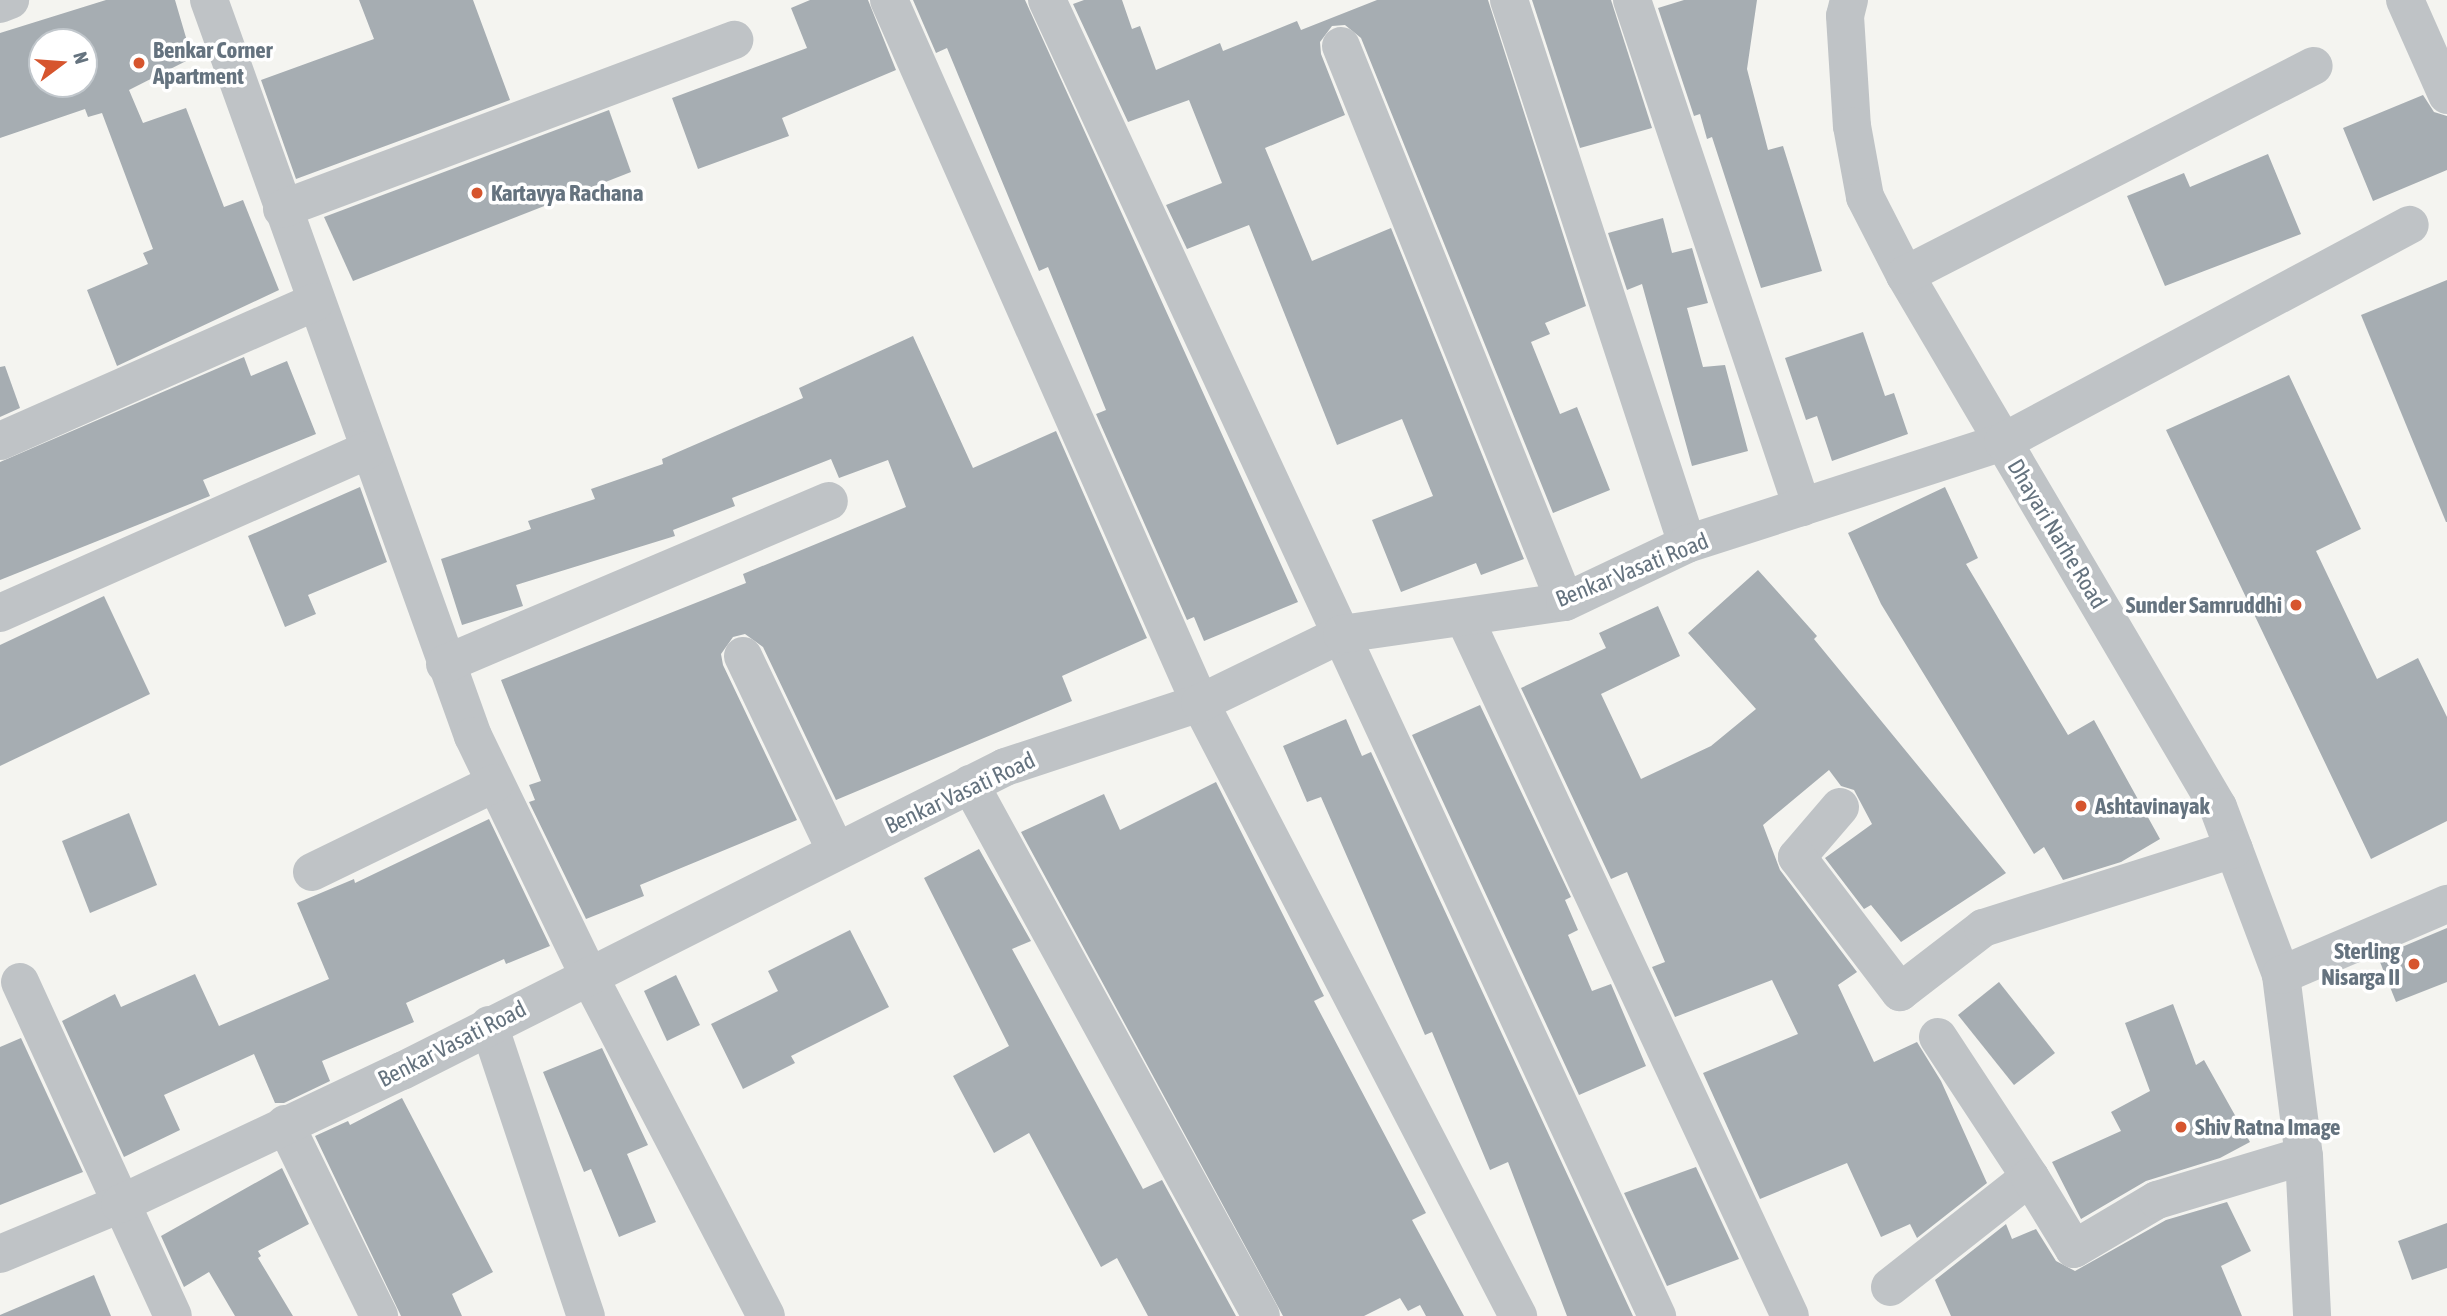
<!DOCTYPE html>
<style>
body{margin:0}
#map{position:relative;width:2447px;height:1316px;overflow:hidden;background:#f4f4f0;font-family:"Asap Condensed",sans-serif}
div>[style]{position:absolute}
.building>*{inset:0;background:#a6adb2}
.minor>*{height:38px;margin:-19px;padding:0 19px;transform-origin:19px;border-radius:19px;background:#bfc3c6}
.dots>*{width:19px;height:19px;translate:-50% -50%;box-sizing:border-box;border:4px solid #fff;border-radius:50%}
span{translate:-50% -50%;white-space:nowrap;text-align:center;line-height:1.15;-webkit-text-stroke:7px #fff;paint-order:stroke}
.poi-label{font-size:23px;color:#65737f;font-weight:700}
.left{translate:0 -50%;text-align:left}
.right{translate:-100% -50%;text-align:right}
.street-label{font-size:23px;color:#65737f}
.north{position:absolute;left:28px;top:28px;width:70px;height:70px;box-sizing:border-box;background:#fff;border:2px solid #c1c7cc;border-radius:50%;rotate:74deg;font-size:19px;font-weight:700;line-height:28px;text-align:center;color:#65737f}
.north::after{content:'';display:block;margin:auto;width:24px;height:32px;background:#d6552e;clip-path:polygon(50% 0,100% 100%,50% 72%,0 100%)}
</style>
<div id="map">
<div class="building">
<div style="clip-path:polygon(evenodd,106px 0,175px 0,192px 58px,129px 90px,143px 123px,186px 108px,224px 207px,243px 200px,279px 290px,117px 366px,87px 290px,148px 264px,143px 253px,153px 249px,102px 113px,88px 117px,85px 109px,0 138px,0 33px,106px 0,42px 42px,84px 42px,84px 84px,42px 84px,42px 42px)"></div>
<div style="clip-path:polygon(359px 0,473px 0,510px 100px,296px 179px,261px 80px,374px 39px)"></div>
<div style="clip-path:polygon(810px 0,868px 0,896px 70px,782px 118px,789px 136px,698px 169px,672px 98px,807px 48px,791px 8px)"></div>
<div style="clip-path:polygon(913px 0,1025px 0,1298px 602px,1204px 641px,1194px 617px,1187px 620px,1096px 414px,1106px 410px,1048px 267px,1039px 271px,947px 48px,936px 53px)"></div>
<div style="clip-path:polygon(1084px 0,1122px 0,1132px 29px,1140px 26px,1156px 70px,1220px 43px,1223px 51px,1297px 21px,1301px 30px,1377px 0,1488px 0,1586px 306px,1545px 323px,1550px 334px,1531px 342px,1560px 414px,1577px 407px,1610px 490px,1553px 513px,1361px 38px,1345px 25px,1332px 26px,1320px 42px,1321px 54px,1345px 115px,1265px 148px,1312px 261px,1391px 228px,1524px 559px,1481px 575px,1476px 563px,1401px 592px,1372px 520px,1433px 496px,1402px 419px,1337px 445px,1249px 225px,1187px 249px,1166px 205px,1222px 183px,1189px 100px,1128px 122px,1073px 4px)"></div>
<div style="clip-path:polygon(1532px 0,1611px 0,1652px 128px,1580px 148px)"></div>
<div style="clip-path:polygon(1684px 0,1757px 0,1747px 69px,1768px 150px,1783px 146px,1822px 271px,1761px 288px,1712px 137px,1707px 139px,1700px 114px,1694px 116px,1658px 8px)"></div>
<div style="clip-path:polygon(2423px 95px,2434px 112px,2447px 116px,2447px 170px,2373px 201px,2343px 128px)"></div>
<div style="clip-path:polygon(609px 110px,631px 172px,353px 281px,324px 217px)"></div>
<div style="clip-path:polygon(2268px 154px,2301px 234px,2165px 286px,2127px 196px,2184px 173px,2190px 187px)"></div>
<div style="clip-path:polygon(1663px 218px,1672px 253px,1692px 248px,1708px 303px,1687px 308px,1703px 367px,1725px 365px,1748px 451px,1692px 466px,1642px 284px,1627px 290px,1608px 233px)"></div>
<div style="clip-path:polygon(2447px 280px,2447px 522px,2446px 522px,2361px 315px)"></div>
<div style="clip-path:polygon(1863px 332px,1885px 396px,1894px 393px,1908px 434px,1832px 461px,1817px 416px,1806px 420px,1785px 358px)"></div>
<div style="clip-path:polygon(913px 336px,973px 468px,1056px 431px,1147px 638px,1062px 676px,1072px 701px,836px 800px,763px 647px,745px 634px,733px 637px,721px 654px,723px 665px,797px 820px,640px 885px,644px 896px,586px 919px,529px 802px,535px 800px,529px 785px,541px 781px,501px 680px,746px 583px,743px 574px,906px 507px,888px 460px,839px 478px,831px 459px,732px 498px,735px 506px,673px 530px,675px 536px,516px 585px,523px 606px,462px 625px,441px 559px,531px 529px,528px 521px,595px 499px,591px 489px,663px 464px,662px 459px,803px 398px,799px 388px)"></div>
<div style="clip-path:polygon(244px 357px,251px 376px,287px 361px,316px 434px,203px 480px,210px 496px,0 580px,0 462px)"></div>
<div style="clip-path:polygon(5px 366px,20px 408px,0 417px,0 367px)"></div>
<div style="clip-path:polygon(2289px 375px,2361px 529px,2316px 551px,2377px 679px,2418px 658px,2447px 717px,2447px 821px,2371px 859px,2166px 430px)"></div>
<div style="clip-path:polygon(360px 487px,387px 562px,308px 595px,316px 614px,285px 627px,248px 536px)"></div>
<div style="clip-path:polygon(1945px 487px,1978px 558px,1966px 564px,2068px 735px,2094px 720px,2160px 839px,2121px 862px,2063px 880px,2044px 847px,2034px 854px,1881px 604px,1848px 533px)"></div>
<div style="clip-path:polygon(1758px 570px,1817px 636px,1814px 639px,2006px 873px,1901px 942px,1871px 905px,1864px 909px,1825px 858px,1872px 824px,1854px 790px,1841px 786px,1829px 770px,1763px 825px,1780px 870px,1857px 972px,1838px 985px,1874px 1062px,1917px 1042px,1941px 1081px,1987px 1183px,1917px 1238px,1910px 1224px,1881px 1237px,1847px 1163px,1760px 1199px,1703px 1073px,1798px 1034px,1772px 980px,1675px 1017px,1652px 967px,1665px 962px,1627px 872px,1611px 879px,1521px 688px,1606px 648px,1599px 633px,1658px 606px,1680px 656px,1601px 694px,1641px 779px,1711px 746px,1756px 709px,1688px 633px)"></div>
<div style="clip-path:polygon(104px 596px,150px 694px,0 766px,0 645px)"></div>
<div style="clip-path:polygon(1480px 705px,1571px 897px,1565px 900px,1578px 930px,1568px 935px,1592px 991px,1611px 984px,1646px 1066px,1579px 1095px,1412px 735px)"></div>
<div style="clip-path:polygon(1346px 719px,1362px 756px,1371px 752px,1633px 1316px,1567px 1316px,1508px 1162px,1490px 1170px,1432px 1032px,1425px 1035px,1321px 797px,1307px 802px,1283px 746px)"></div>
<div style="clip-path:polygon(1216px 782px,1324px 996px,1314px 1001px,1426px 1213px,1412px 1220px,1464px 1316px,1426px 1316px,1420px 1305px,1408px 1311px,1400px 1298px,1364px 1316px,1283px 1316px,1021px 832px,1104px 794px,1120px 830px)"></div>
<div style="clip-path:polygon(129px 813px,157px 885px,90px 913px,62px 841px)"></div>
<div style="clip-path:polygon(489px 819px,550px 946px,506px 964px,504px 959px,406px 1003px,414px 1022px,322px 1061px,330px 1081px,284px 1103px,275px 1103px,254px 1054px,164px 1095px,180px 1130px,124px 1157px,62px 1021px,115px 994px,121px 1007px,195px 974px,219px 1026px,329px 979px,297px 903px,354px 879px,355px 883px)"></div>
<div style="clip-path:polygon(979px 849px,1031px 941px,1012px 949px,1143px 1189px,1162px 1180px,1236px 1316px,1148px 1316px,1117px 1258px,1101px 1267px,1029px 1133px,994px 1153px,953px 1076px,1009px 1046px,924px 878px)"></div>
<div style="clip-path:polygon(2447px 928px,2447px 982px,2396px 1002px,2378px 957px)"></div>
<div style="clip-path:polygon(850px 930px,889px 1007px,791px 1056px,795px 1063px,743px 1089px,711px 1024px,778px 991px,768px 971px)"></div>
<div style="clip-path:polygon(676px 975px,700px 1025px,667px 1041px,644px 991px)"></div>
<div style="clip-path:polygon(1999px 982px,2055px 1053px,2014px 1085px,1958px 1015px)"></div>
<div style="clip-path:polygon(2173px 1004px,2196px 1065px,2204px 1060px,2250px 1142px,2220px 1158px,2146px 1181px,2081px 1219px,2052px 1162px,2121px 1131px,2111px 1112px,2150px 1091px,2125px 1023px)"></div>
<div style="clip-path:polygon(21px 1038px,83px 1172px,0 1205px,0 1047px)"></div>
<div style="clip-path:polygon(602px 1048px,648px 1145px,627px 1154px,656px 1222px,619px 1237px,591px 1169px,584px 1172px,543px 1072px)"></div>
<div style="clip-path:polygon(402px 1098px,493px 1272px,452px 1294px,462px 1316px,401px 1316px,315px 1136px,348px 1121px,350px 1125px)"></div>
<div style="clip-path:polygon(1696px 1167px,1739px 1259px,1667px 1286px,1624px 1193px)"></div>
<div style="clip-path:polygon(282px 1168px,309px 1224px,258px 1251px,261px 1256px,258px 1258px,293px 1316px,235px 1316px,209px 1272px,184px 1287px,161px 1236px)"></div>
<div style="clip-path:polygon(2227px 1202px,2251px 1251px,2221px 1266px,2242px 1316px,1951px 1316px,1935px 1280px,2006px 1224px,2012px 1239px,2036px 1229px,2056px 1261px,2075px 1271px,2166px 1220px)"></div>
<div style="clip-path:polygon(2447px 1223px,2447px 1268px,2412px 1280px,2398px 1241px)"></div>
<div style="clip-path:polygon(94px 1275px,111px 1316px,0 1316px,0 1315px)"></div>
</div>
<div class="minor">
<div style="left:209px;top:0;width:782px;rotate:70.27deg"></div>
<div style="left:473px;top:736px;width:267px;rotate:64.2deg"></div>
<div style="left:589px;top:976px;width:383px;rotate:62.5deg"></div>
<div style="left:889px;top:0;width:769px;rotate:66.14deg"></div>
<div style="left:1200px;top:703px;width:691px;rotate:62.58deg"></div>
<div style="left:1047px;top:0;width:1451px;rotate:65.13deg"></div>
<div style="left:1509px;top:0;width:572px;rotate:71.88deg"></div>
<div style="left:1632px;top:0;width:535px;rotate:71.46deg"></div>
<div style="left:1849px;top:0;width:16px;rotate:104deg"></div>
<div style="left:1845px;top:16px;width:110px;rotate:86.4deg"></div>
<div style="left:1852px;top:126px;width:72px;rotate:79.6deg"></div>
<div style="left:1865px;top:197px;width:88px;rotate:62.9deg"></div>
<div style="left:1905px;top:275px;width:617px;rotate:59.53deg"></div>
<div style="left:2218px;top:807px;width:179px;rotate:69.4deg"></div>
<div style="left:2281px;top:975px;width:182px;rotate:82.8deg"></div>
<div style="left:2304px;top:1156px;width:160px;rotate:87.1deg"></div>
<div style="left:2405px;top:0;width:104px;rotate:66.1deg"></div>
<div style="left:0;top:4px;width:11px;rotate:-22deg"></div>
<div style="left:1341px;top:46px;width:599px;rotate:68.06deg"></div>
<div style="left:282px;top:209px;width:483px;rotate:-20.5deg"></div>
<div style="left:1905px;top:275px;width:459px;rotate:-27.1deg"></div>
<div style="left:0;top:441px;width:344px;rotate:-23.8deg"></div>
<div style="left:0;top:613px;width:402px;rotate:-23.9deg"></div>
<div style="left:1464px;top:617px;width:771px;rotate:65deg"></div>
<div style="left:743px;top:656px;width:216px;rotate:64.5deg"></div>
<div style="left:445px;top:664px;width:417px;rotate:-23deg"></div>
<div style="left:970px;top:784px;width:606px;rotate:61.32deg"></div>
<div style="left:1840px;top:807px;width:66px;rotate:130.7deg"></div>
<div style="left:1797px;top:857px;width:170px;rotate:52.7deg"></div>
<div style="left:1900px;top:992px;width:105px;rotate:-37.6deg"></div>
<div style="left:1983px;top:928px;width:263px;rotate:-17.5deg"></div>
<div style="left:312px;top:872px;width:203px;rotate:-25.9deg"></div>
<div style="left:2281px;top:975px;width:181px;rotate:-23.2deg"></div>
<div style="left:20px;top:982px;width:367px;rotate:65.4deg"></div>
<div style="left:489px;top:1025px;width:307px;rotate:71.6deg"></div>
<div style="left:1938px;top:1037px;width:168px;rotate:56.7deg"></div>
<div style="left:285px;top:1124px;width:214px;rotate:63.9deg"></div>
<div style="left:0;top:1254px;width:130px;rotate:-22.6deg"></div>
<div style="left:120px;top:1204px;width:312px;rotate:-25.3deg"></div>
<div style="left:402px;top:1071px;width:675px;rotate:-26.75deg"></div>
<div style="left:1005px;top:767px;width:205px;rotate:-18.2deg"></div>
<div style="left:1200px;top:703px;width:158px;rotate:-25.9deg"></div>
<div style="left:1342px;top:634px;width:225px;rotate:-8.2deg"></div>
<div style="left:1565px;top:602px;width:135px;rotate:-25.4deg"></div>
<div style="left:1687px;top:544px;width:332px;rotate:-17.9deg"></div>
<div style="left:2003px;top:442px;width:461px;rotate:-28.1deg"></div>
<div style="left:1890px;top:1287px;width:178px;rotate:-38.2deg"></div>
<div style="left:2030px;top:1177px;width:84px;rotate:58.6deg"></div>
<div style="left:2074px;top:1249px;width:96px;rotate:-30.6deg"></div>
<div style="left:2157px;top:1200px;width:153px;rotate:-16.7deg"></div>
</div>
<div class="dots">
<div style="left:139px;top:63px;background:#d6552e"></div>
<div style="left:477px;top:193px;background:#d6552e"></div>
<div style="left:2296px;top:605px;background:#d6552e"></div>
<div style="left:2081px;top:806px;background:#d6552e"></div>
<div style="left:2414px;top:964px;background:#d6552e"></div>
<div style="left:2181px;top:1127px;background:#d6552e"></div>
</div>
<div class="poi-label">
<span class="left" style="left:153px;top:63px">Benkar Corner<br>Apartment</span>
<span class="left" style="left:491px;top:193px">Kartavya Rachana</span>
<span class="right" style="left:2282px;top:605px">Sunder Samruddhi</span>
<span class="left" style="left:2095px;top:806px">Ashtavinayak</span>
<span class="right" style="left:2400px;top:964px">Sterling<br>Nisarga II</span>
<span class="left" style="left:2195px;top:1127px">Shiv Ratna Image</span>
</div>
<div class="street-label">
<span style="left:2057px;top:534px;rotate:59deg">Dhayari Narhe Road</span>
<span style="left:1632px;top:570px;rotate:-22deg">Benkar Vasati Road</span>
<span style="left:960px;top:793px;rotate:-25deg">Benkar Vasati Road</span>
<span style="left:452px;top:1044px;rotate:-27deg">Benkar Vasati Road</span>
</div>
<div class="north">N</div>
</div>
